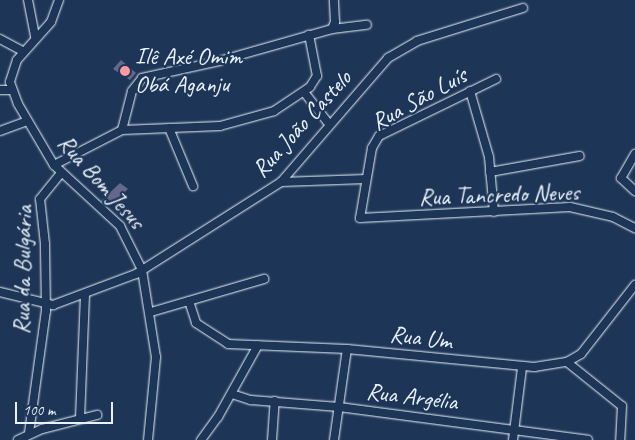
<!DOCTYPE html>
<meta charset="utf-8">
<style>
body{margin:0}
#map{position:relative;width:635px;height:440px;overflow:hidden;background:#1d3557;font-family:Caveat,sans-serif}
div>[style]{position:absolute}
.building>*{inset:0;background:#65688e}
.roads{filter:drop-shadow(0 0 1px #e8f1f8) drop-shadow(0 0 1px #e8f1f8)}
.minor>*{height:8px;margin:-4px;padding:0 4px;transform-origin:4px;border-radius:4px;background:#1d3557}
.dots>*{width:14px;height:14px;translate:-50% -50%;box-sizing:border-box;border:2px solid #1d3557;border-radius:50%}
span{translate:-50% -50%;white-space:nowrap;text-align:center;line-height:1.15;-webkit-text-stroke:4.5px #1d3557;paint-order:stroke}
.poi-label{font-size:24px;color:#e8f1f8}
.left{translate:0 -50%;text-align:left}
.street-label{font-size:24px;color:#e8f1f8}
.scale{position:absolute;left:15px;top:402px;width:98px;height:22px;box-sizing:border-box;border:2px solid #e8f1f8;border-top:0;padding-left:6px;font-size:15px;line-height:18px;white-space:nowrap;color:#e8f1f8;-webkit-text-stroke:4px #1d3557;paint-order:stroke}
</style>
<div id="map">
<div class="building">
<div style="clip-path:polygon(121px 60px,136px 73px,130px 80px,113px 69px)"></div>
<div style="clip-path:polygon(120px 183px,128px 189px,108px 207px,101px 201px)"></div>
</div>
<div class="roads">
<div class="minor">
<div style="left:28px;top:0;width:38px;rotate:79deg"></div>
<div style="left:59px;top:0;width:23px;rotate:110deg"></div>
<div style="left:51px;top:22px;width:51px;rotate:131.8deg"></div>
<div style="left:17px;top:60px;width:23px;rotate:108deg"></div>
<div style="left:10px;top:82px;width:23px;rotate:70deg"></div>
<div style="left:18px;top:104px;width:71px;rotate:59.5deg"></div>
<div style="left:54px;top:165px;width:90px;rotate:42.7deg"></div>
<div style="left:120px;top:226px;width:49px;rotate:63.4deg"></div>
<div style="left:142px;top:270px;width:88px;rotate:80.9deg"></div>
<div style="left:156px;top:357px;width:83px;rotate:95.5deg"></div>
<div style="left:332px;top:29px;width:35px;rotate:-7deg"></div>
<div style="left:0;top:39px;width:26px;rotate:28deg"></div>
<div style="left:496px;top:79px;width:130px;rotate:154deg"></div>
<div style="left:379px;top:136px;width:14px;rotate:120deg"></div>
<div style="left:372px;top:148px;width:71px;rotate:99.7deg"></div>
<div style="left:360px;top:218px;width:210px;rotate:-3deg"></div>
<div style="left:570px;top:207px;width:44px;rotate:13.1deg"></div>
<div style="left:613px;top:217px;width:25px;rotate:27deg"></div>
<div style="left:0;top:90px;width:12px"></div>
<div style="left:470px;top:91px;width:69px;rotate:73.9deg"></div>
<div style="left:489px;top:157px;width:55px;rotate:84.8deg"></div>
<div style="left:304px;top:92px;width:41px;rotate:52deg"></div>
<div style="left:169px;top:128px;width:63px;rotate:67.5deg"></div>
<div style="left:122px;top:130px;width:40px;rotate:-75.6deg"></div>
<div style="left:132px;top:91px;width:16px;rotate:-52deg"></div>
<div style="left:142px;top:78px;width:79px;rotate:-12.4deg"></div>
<div style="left:219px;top:61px;width:117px;rotate:-15.8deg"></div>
<div style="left:332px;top:29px;width:8px;rotate:-67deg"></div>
<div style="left:335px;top:22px;width:22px;rotate:-93deg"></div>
<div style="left:0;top:131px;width:29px;rotate:-20deg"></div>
<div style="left:635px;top:154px;width:28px;rotate:120deg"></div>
<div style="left:621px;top:178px;width:19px;rotate:43deg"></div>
<div style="left:54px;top:165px;width:76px;rotate:-27.2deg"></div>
<div style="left:122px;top:130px;width:98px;rotate:-2.3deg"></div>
<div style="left:220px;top:126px;width:56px;rotate:-15.5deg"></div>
<div style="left:274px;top:111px;width:43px;rotate:-33.7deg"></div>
<div style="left:310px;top:87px;width:13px;rotate:-58deg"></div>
<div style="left:317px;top:76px;width:42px;rotate:-101deg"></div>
<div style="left:490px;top:172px;width:91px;rotate:-10.1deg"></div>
<div style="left:281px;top:182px;width:85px;rotate:-2deg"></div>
<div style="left:0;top:292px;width:55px;rotate:13.8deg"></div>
<div style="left:53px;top:305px;width:89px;rotate:-20.5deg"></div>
<div style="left:136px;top:274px;width:172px;rotate:-32.4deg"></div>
<div style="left:281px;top:182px;width:164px;rotate:-49.2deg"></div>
<div style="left:388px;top:58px;width:34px;rotate:-30deg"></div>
<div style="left:417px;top:41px;width:111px;rotate:-17.3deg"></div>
<div style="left:189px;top:301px;width:23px;rotate:72deg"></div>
<div style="left:196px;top:323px;width:38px;rotate:33deg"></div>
<div style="left:228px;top:344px;width:119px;rotate:2.4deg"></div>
<div style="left:347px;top:349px;width:188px;rotate:5.5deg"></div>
<div style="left:534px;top:367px;width:33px;rotate:-9deg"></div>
<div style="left:567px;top:362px;width:16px;rotate:-30deg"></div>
<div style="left:581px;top:354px;width:88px;rotate:-52deg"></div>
<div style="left:151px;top:312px;width:118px;rotate:-16.3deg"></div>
<div style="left:567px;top:362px;width:70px;rotate:38.7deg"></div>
<div style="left:622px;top:406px;width:34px;rotate:93deg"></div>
<div style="left:232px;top:394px;width:20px;rotate:18deg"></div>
<div style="left:251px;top:400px;width:88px;rotate:4.5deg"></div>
<div style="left:339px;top:407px;width:251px;rotate:7.5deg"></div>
<div style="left:80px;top:419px;width:124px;rotate:-87.7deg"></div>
<div style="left:29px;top:433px;width:123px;rotate:-82.1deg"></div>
<div style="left:46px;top:311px;width:67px;rotate:-90.9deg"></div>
<div style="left:45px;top:244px;width:45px;rotate:-96.3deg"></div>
<div style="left:40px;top:199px;width:33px;rotate:-51deg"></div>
<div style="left:18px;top:440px;width:26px;rotate:-25deg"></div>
<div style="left:42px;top:429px;width:57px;rotate:-14.3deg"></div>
<div style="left:201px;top:440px;width:29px;rotate:-54deg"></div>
<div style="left:218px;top:417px;width:82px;rotate:-60.9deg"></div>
<div style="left:272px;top:440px;width:39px;rotate:-86deg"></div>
<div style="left:334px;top:440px;width:92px;rotate:-81.9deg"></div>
<div style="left:513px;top:440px;width:73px;rotate:-82.9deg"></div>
</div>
</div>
<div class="dots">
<div style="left:125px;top:71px;background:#ff9aa2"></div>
</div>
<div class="poi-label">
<span class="left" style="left:135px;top:71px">Ilê Axé Omim<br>Obá Aganju</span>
</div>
<div class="street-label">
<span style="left:419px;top:99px;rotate:-29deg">Rua São Luís</span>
<span style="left:302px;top:124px;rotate:-48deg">Rua João Castelo</span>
<span style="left:101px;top:182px;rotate:48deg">Rua Bom Jesus</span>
<span style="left:499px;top:195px;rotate:-2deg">Rua Tancredo Neves</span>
<span style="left:23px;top:270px;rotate:-89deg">Rua da Bulgária</span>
<span style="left:421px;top:338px;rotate:7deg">Rua Um</span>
<span style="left:412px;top:397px;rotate:7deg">Rua Argélia</span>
</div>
<div class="scale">100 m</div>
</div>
